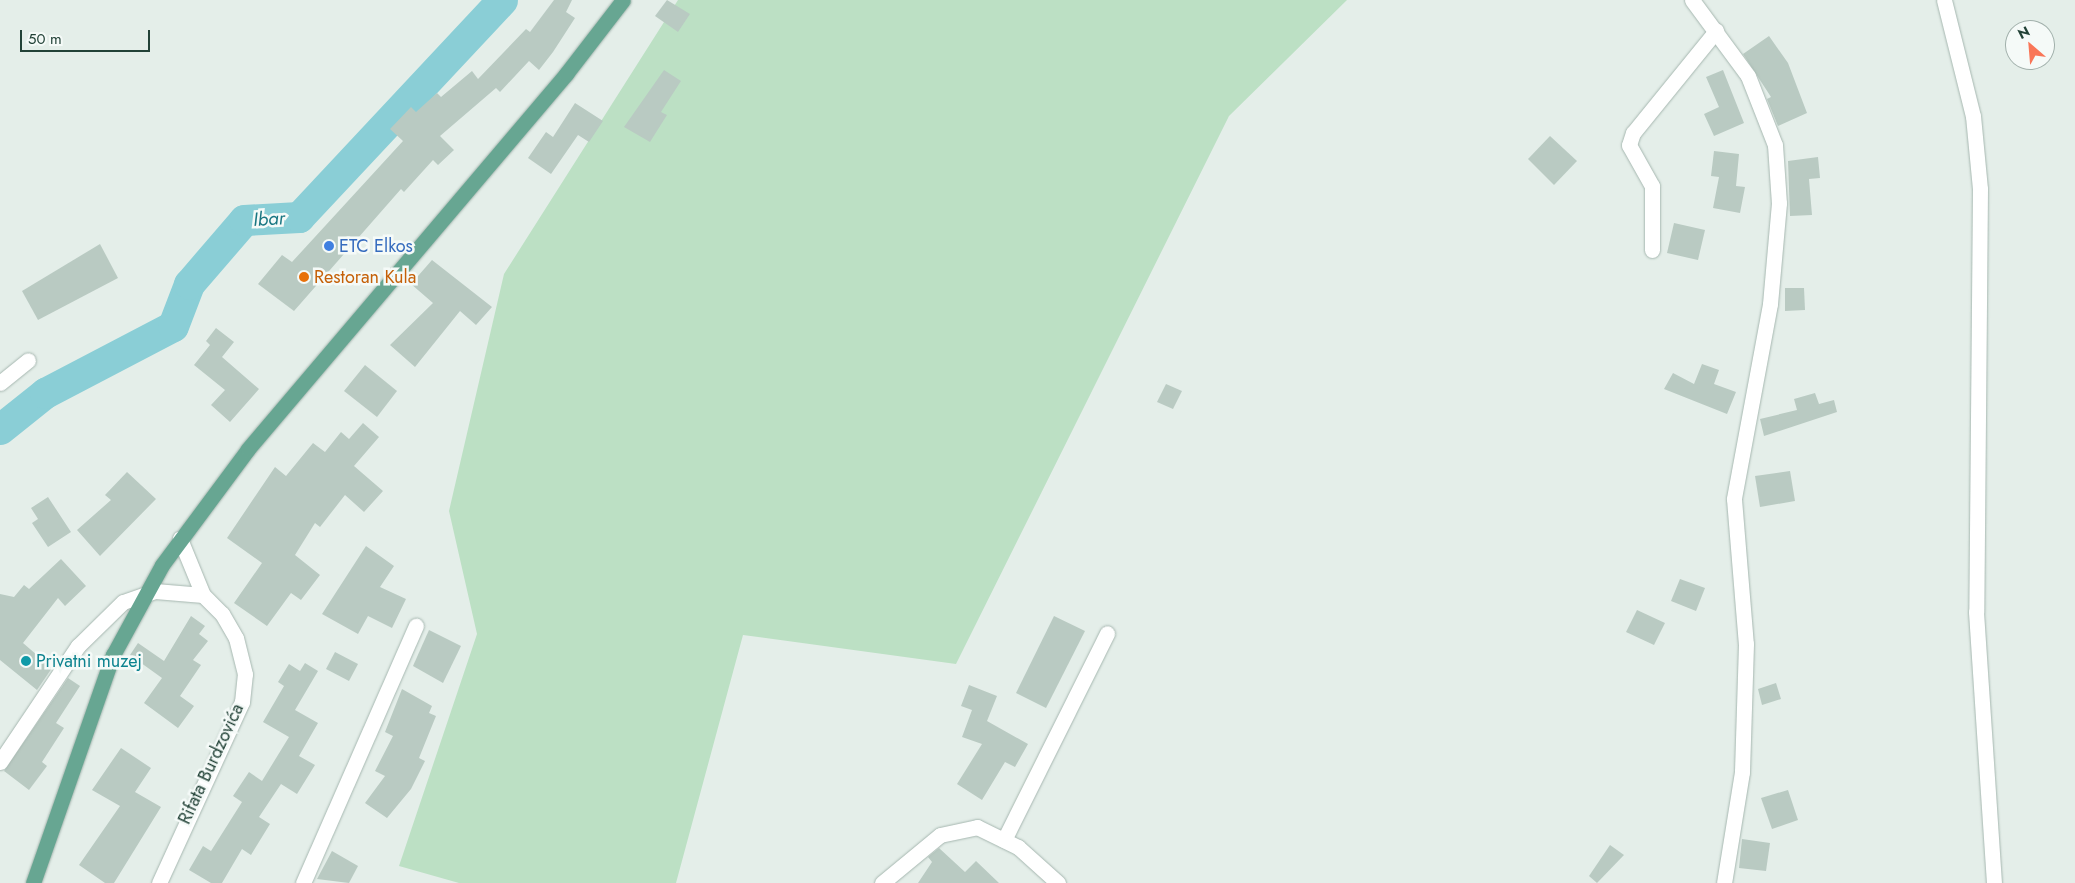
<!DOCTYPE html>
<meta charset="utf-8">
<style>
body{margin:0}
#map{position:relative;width:2075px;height:883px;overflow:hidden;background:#e4eee9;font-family:Jost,sans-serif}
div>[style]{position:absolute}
.green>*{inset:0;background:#bce0c4}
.river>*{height:31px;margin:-15.5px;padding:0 15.5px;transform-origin:15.5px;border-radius:15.5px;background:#8aced6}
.building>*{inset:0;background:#b9cac2}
.roads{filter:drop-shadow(0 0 1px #a6b7b0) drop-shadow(0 0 1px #a6b7b0)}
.minor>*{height:15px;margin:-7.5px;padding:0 7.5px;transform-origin:7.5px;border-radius:7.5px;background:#fff}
.tertiary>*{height:15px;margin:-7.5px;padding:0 7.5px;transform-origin:7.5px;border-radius:7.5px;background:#fff}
.secondary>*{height:15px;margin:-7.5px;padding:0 7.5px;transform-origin:7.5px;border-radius:7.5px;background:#fff}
.primary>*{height:15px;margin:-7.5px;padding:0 7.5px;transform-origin:7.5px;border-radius:7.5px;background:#67a692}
.dots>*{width:14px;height:14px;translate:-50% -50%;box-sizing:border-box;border:2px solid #f5faf8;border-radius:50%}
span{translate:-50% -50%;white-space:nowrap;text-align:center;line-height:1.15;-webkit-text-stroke:5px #f5faf8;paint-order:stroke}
.shop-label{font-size:18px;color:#366cbe}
.left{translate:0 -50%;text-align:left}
.food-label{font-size:18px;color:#c56008}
.culture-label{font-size:18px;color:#0d838f}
.street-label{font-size:18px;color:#224237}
.water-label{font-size:19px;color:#187682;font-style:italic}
.north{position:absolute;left:2005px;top:20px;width:50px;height:50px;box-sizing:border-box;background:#f5faf8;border:1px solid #a1b0ab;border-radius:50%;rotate:333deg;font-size:14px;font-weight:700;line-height:20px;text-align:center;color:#224237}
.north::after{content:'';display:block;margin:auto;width:18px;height:22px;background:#f97658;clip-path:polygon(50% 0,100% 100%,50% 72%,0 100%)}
.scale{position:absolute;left:20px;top:30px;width:130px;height:22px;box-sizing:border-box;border:2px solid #224237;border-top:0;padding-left:6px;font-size:15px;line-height:18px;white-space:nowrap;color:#224237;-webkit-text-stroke:4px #f5faf8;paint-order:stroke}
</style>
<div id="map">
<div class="green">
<div style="clip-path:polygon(678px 0,1347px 0,1229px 116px,956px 664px,743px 635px,676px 883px,459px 883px,399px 866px,477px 634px,449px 511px,504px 274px)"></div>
</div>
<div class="river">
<div style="left:0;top:429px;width:58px;rotate:-38.7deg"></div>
<div style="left:45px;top:393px;width:144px;rotate:-27.6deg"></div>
<div style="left:173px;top:326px;width:45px;rotate:-69.1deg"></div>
<div style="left:189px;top:284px;width:84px;rotate:-49.3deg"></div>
<div style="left:244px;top:220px;width:55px;rotate:-3.1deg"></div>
<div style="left:299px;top:217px;width:297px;rotate:-46.9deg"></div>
</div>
<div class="building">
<div style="clip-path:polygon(554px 0,572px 0,566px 12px,575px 18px,553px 52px,539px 70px,529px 61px,500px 92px,496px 88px,440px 136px,454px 150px,438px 165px,433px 160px,404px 192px,401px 189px,294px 311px,258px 284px,282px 255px,292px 262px,403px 141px,390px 129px,411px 107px,416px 112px,437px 93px,441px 97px,472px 71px,478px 79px,526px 29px,530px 32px)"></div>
<div style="clip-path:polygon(667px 0,690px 14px,678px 32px,655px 16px)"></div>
<div style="clip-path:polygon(1769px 36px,1788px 63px,1807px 113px,1778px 126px,1767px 99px,1771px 97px,1743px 54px)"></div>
<div style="clip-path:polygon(664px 70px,681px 81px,661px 112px,667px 115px,650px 142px,624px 127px)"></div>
<div style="clip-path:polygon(1723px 70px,1744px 123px,1714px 136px,1704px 114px,1719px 107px,1706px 77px)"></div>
<div style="clip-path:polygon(575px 103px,603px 121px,589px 142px,578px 135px,551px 174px,528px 158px,546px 132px,553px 137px)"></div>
<div style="clip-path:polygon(1550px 136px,1577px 161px,1554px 185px,1528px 159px)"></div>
<div style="clip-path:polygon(1714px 151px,1739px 154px,1736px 186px,1745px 187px,1740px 213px,1713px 208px,1719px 177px,1711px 176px)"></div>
<div style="clip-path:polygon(1818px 157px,1820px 178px,1809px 179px,1812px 215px,1790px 216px,1788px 161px)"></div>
<div style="clip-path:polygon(1674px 223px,1705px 230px,1698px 260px,1667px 253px)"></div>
<div style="clip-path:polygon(100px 244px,118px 278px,38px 320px,22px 291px)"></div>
<div style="clip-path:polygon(432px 260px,492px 307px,476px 325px,460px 311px,415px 367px,390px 345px,433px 303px,411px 284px)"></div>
<div style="clip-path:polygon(1785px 288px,1804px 288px,1805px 310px,1785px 311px)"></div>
<div style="clip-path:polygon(216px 328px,234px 342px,222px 357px,259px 389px,230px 422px,211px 405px,225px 390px,194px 365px,210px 345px,206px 341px)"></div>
<div style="clip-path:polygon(1702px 364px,1719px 370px,1714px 384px,1736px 392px,1727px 414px,1664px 389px,1673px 373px,1694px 384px)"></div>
<div style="clip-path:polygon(365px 365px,397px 391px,377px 417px,344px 391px)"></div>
<div style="clip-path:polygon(1166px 384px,1182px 391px,1173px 409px,1157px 402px)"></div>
<div style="clip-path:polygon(1815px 393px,1819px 404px,1834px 400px,1837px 412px,1764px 436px,1760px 419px,1797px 410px,1794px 399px)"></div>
<div style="clip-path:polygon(363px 423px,379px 437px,354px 466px,383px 491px,364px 512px,345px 495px,320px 527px,315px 523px,295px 555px,320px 575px,301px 600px,291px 593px,267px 626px,234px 603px,262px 563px,227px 538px,275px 467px,286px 476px,313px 443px,325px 452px,341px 432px,349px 439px)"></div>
<div style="clip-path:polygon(1790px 471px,1795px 501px,1760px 507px,1755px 476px)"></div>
<div style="clip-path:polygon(127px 472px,156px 499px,100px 556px,77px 530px,111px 500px,105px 495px)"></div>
<div style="clip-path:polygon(48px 497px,71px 532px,48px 547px,32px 523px,38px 519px,31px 508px)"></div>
<div style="clip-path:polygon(366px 546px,394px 566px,380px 587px,406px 599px,392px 628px,368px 616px,358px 634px,322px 614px)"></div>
<div style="clip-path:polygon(61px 559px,86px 586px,65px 606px,58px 598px,23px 643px,52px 668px,37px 690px,0 660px,0 594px,14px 597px,24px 585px,29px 589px)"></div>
<div style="clip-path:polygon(1680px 579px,1705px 588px,1696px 611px,1671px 601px)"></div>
<div style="clip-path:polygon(1637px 610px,1665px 623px,1654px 645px,1626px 632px)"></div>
<div style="clip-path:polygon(191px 616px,205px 626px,199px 634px,208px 641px,193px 660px,201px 665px,180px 696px,194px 706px,178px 728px,144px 703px,162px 678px,130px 655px,138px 643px,164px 661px)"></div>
<div style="clip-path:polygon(1054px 616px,1085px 631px,1046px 708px,1016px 693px)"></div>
<div style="clip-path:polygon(429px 630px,461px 646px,443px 683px,413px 666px)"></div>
<div style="clip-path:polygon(335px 652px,358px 664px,349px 681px,326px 669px)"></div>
<div style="clip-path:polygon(305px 663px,318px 671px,295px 710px,318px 723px,299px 756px,315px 765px,297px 794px,281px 784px,259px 817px,270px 824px,251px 855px,242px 849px,222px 883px,211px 883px,189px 870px,203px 846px,211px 851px,242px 802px,233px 796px,249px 772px,262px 781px,289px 737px,263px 722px,284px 686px,278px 682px,289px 664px,300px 671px)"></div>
<div style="clip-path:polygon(68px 678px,80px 686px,56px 723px,64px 728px,42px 762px,47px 766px,29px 790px,4px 771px)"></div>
<div style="clip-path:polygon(1776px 683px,1781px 699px,1762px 705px,1758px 689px)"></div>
<div style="clip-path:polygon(969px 685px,997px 696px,987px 721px,1028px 744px,1015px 767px,1005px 762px,982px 800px,957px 784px,982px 744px,962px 737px,972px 710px,961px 706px)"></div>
<div style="clip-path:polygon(402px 689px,432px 706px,429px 713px,436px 716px,419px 758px,425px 761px,411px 789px,387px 818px,365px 803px,385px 776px,375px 771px,393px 736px,385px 732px)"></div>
<div style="clip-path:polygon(121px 748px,151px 768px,135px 792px,161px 807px,114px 883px,105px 883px,79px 865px,120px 806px,92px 790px)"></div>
<div style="clip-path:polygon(1788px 790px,1798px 820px,1772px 829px,1761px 798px)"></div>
<div style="clip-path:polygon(1742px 839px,1770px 843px,1766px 871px,1739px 868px)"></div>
<div style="clip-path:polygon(1610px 845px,1624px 855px,1597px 883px,1589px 876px)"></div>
<div style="clip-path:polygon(939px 848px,965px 872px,976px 861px,999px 883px,918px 883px,932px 862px,928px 857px)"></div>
<div style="clip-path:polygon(332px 851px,358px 866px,349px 883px,317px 879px)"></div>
</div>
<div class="roads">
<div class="minor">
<div style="left:1692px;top:0;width:94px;rotate:53.6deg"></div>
<div style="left:1748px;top:76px;width:74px;rotate:68.6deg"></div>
<div style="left:1775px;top:145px;width:58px;rotate:86.1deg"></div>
<div style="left:1779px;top:203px;width:101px;rotate:95.1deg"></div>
<div style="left:1770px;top:304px;width:198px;rotate:100.5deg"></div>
<div style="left:1734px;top:499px;width:145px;rotate:85.3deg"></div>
<div style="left:1746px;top:644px;width:128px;rotate:91.8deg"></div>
<div style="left:1742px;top:772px;width:112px;rotate:99.2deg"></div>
<div style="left:1652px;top:250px;width:64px;rotate:-90deg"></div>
<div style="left:1652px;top:186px;width:47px;rotate:-119.3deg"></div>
<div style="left:1629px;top:145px;width:13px;rotate:-72deg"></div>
<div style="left:1633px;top:133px;width:132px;rotate:-50.9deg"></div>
<div style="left:0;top:383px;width:36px;rotate:-39deg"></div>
<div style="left:1004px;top:840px;width:231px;rotate:-63.5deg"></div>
<div style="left:303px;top:883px;width:281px;rotate:-66.3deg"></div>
<div style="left:882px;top:883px;width:75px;rotate:-39.6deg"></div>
<div style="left:940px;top:835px;width:38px;rotate:-12deg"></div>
<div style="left:977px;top:827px;width:46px;rotate:26deg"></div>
<div style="left:1018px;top:847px;width:54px;rotate:42deg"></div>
</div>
<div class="tertiary">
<div style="left:0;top:762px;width:140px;rotate:-56.1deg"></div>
<div style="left:78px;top:646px;width:63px;rotate:-44.4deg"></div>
<div style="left:123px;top:602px;width:34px;rotate:-19deg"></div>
<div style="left:155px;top:591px;width:48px;rotate:4.8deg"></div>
<div style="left:159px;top:883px;width:199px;rotate:-65.4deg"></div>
<div style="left:242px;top:702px;width:28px;rotate:-84deg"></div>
<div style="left:245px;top:674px;width:37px;rotate:-104deg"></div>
<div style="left:236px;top:638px;width:28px;rotate:-120deg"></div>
<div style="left:222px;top:614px;width:27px;rotate:-135deg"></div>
<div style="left:203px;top:595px;width:61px;rotate:-112.3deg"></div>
</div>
<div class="secondary">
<div style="left:1944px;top:0;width:120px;rotate:76deg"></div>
<div style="left:1973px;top:116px;width:73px;rotate:84.5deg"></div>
<div style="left:1980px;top:189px;width:423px;rotate:90.5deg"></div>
<div style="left:1976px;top:612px;width:272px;rotate:86.2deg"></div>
</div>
<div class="primary">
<div style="left:33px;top:883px;width:242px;rotate:-70.7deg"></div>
<div style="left:113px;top:655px;width:102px;rotate:-61.4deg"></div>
<div style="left:162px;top:565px;width:144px;rotate:-53.4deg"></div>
<div style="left:248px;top:449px;width:492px;rotate:-49.7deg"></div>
<div style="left:566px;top:74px;width:93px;rotate:-52.4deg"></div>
</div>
</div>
<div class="dots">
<div style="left:329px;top:246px;background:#3f7fe0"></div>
<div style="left:304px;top:277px;background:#e8710a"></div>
<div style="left:26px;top:661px;background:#0f9aa8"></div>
</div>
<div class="shop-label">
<span class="left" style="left:339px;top:246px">ETC Elkos</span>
</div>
<div class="food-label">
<span class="left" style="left:314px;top:277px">Restoran Kula</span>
</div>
<div class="culture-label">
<span class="left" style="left:36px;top:661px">Privatni muzej</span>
</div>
<div class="street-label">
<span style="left:211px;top:764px;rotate:-65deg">Rifata Burdzovića</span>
</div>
<div class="water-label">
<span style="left:269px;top:219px;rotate:-3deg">Ibar</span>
</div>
<div class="north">N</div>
<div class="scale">50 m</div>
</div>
